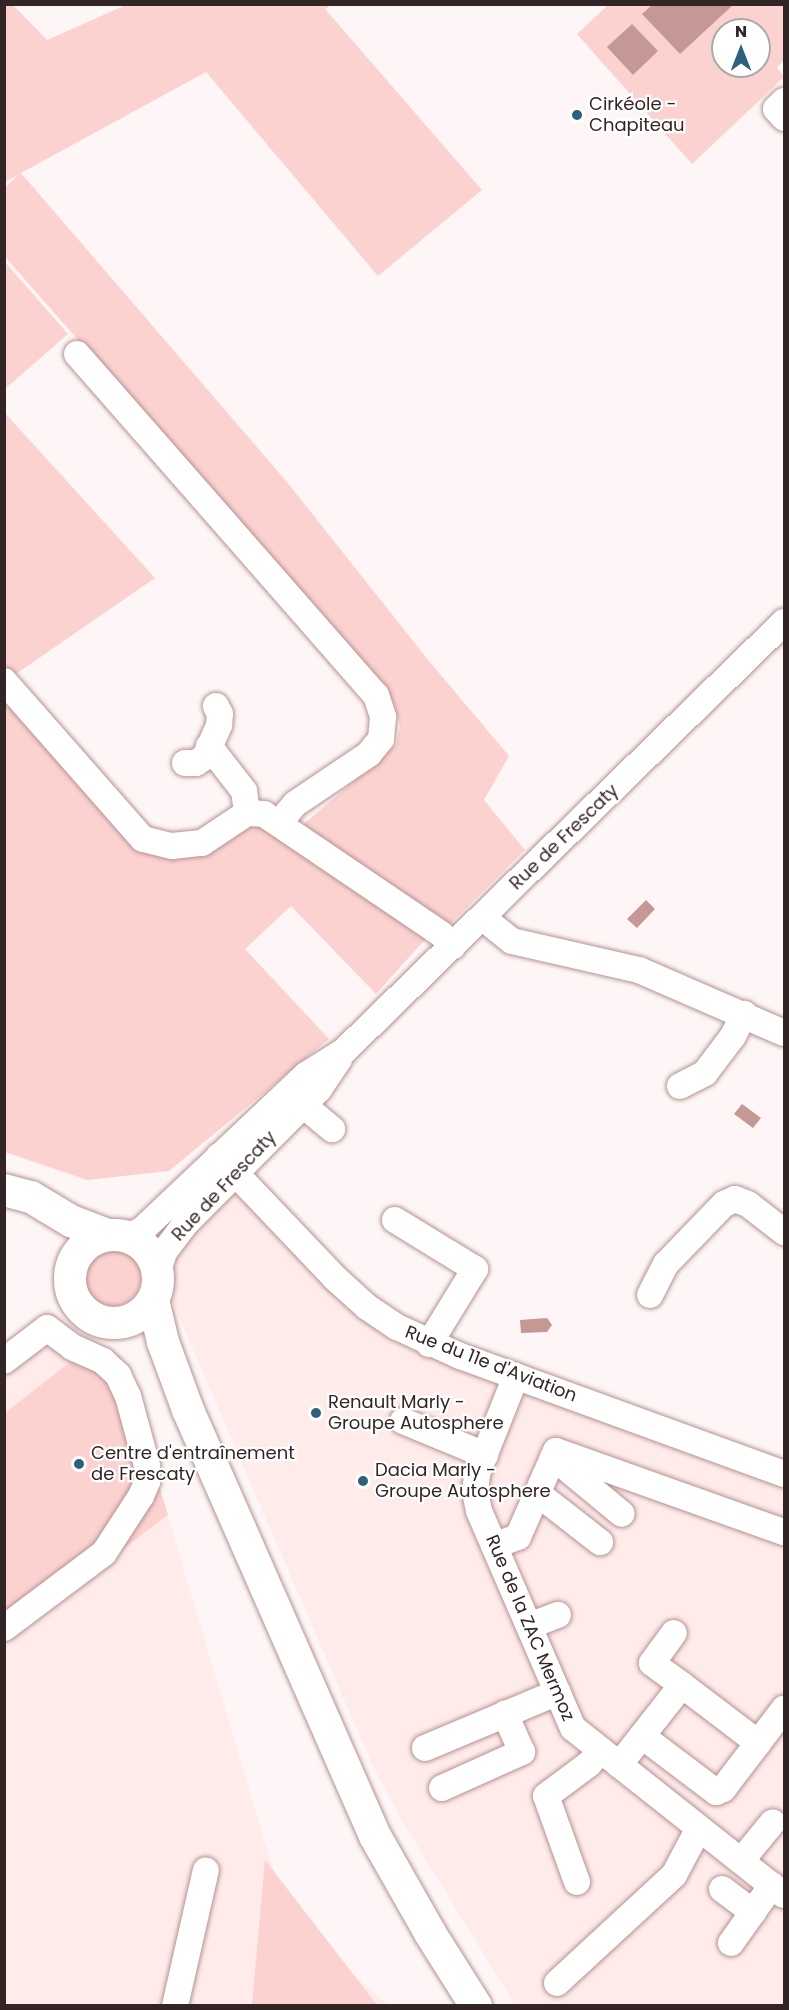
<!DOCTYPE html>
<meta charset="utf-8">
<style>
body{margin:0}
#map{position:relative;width:789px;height:2010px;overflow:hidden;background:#fef6f6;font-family:Poppins,sans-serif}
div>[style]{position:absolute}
.built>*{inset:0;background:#feebea}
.green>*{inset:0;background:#fcd2d0}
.round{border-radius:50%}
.water>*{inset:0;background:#c59795}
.roads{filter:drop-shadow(0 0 2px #b59290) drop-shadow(0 0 2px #b59290)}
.minor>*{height:26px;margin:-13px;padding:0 13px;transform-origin:13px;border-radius:13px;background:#fff}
.major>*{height:32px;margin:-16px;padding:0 16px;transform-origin:16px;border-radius:16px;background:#fff}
.major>.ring{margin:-16px;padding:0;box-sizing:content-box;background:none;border:32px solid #fff;border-radius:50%}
.dots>*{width:16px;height:16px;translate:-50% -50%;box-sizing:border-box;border:3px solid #fff;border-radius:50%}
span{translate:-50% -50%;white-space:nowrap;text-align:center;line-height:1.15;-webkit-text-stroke:4.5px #fff;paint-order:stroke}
.poi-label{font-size:18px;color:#332525}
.left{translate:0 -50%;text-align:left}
.street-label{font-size:18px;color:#332525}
.frame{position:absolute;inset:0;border:6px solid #332525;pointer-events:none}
.north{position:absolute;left:711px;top:18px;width:60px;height:60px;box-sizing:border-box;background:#fff;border:2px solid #ada8a8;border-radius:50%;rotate:0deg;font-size:16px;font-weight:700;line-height:24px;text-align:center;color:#332525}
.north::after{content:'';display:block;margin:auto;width:21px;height:27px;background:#2c607c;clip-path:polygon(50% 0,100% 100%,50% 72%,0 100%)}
</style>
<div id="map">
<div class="built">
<div style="clip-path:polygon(219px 1156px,367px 1307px,784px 1474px,784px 2005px,515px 2005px,401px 1819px,372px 1764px,154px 1259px,138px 1241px)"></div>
<div style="clip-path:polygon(49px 1307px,73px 1338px,120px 1356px,281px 1896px,310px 1939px,389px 2005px,5px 2005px,4px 1345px)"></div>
</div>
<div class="green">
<div style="clip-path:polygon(332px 4px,325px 9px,482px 190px,378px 276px,206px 72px,21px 173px,287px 482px,429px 661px,509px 756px,484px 800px,525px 850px,449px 925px,299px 828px,396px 745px,400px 727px,396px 708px,388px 691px,5px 257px,5px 187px,18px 175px,5px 182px,5px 5px,13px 5px,47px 40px,126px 5px)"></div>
<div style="clip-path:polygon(evenodd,608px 5px,784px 5px,784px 60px,777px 67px,784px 77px,692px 164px,577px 34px,608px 5px,723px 30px,759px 30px,759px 66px,723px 66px,723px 30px)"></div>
<div style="clip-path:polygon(4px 261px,68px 334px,5px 389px,4px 389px)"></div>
<div style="clip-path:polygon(4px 412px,155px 578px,13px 676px,146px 833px,201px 839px,242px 811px,430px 934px,376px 994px,291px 906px,245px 949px,329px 1039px,169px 1171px,87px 1180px,5px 1152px)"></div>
<div class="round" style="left:85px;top:1250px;width:56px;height:56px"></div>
<div style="clip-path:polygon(92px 1345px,120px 1356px,168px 1515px,5px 1638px,5px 1413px)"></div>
<div style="clip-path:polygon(265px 1860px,377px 2005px,252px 2005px)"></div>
</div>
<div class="water">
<div style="clip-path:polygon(652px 5px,652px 4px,733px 5px,680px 54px,642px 14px)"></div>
<div style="clip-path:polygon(632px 24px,658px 51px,633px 75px,607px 47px)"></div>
<div style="clip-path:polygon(646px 900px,655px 909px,637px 928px,627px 919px)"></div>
<div style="clip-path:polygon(742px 1104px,761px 1118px,753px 1128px,734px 1114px)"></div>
<div style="clip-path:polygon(547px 1318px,552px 1325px,547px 1332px,521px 1333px,520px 1320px)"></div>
</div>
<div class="roads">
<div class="minor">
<div style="left:784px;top:101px;width:11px;rotate:135deg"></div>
<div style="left:776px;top:109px;width:12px;rotate:48deg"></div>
<div style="left:77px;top:354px;width:454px;rotate:48.8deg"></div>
<div style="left:376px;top:695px;width:23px;rotate:72deg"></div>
<div style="left:383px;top:717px;width:22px;rotate:95deg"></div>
<div style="left:381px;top:739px;width:19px;rotate:129deg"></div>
<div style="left:369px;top:754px;width:89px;rotate:146deg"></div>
<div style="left:295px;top:804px;width:25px;rotate:130deg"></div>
<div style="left:4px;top:681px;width:210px;rotate:48.7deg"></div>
<div style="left:143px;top:839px;width:30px;rotate:14deg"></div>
<div style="left:172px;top:846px;width:30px;rotate:-6deg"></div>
<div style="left:202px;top:843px;width:54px;rotate:-33.7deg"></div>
<div style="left:247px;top:813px;width:17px;rotate:3deg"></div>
<div style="left:264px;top:814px;width:214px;rotate:34.1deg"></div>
<div style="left:441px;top:934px;width:17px;rotate:45deg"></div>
<div style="left:209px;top:746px;width:57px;rotate:52.1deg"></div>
<div style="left:244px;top:791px;width:22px;rotate:82deg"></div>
<div style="left:185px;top:763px;width:11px"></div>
<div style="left:196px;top:763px;width:11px;rotate:-34deg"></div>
<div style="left:205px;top:757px;width:35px;rotate:-66deg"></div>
<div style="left:219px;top:725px;width:11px;rotate:-85deg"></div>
<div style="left:220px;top:714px;width:9px;rotate:-117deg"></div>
<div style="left:482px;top:917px;width:38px;rotate:39deg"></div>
<div style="left:512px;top:941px;width:130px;rotate:12.9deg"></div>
<div style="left:639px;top:970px;width:158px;rotate:23.5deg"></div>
<div style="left:680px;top:1086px;width:28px;rotate:-27deg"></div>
<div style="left:705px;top:1073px;width:46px;rotate:-52.9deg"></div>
<div style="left:733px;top:1036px;width:25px;rotate:-63deg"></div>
<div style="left:290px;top:1094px;width:55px;rotate:39.8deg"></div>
<div style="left:219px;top:1156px;width:168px;rotate:46.4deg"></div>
<div style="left:335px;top:1278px;width:43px;rotate:42.2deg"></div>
<div style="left:367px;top:1307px;width:36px;rotate:34deg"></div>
<div style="left:397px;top:1327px;width:69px;rotate:24.7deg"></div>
<div style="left:460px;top:1356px;width:345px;rotate:20deg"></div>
<div style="left:395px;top:1220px;width:94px;rotate:31.5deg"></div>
<div style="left:475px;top:1269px;width:88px;rotate:121.5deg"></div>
<div style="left:128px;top:1236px;width:15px;rotate:-23deg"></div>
<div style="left:142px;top:1230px;width:226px;rotate:-43.4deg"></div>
<div style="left:306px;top:1075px;width:45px;rotate:-32.3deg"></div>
<div style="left:344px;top:1051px;width:615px;rotate:-44.27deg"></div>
<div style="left:158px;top:1271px;width:20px;rotate:-72deg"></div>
<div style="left:164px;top:1252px;width:34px;rotate:-53deg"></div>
<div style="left:184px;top:1225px;width:192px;rotate:-45.2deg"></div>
<div style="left:319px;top:1089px;width:36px;rotate:-56deg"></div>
<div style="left:650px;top:1295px;width:35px;rotate:-63deg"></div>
<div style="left:666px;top:1264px;width:83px;rotate:-46deg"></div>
<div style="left:724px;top:1204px;width:12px;rotate:-24deg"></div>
<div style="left:735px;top:1199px;width:14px;rotate:21deg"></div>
<div style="left:748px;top:1204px;width:46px;rotate:37.9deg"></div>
<div style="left:4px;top:1361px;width:54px;rotate:-37.5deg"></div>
<div style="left:47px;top:1328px;width:31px;rotate:37deg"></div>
<div style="left:72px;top:1347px;width:34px;rotate:24deg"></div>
<div style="left:103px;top:1361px;width:21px;rotate:43deg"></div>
<div style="left:118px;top:1375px;width:23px;rotate:65deg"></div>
<div style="left:128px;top:1396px;width:73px;rotate:74.8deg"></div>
<div style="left:147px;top:1466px;width:16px;rotate:90deg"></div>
<div style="left:147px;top:1482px;width:15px;rotate:113deg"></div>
<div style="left:141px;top:1496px;width:68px;rotate:123deg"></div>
<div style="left:104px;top:1553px;width:125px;rotate:143.1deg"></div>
<div style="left:516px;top:1376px;width:105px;rotate:111.7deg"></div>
<div style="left:477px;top:1474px;width:18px;rotate:96deg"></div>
<div style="left:475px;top:1492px;width:19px;rotate:78deg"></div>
<div style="left:479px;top:1511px;width:236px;rotate:66.6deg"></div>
<div style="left:573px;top:1728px;width:269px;rotate:38.4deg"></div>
<div style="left:403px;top:1421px;width:89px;rotate:22.5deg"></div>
<div style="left:553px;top:1457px;width:89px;rotate:39.6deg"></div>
<div style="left:537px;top:1493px;width:80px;rotate:37.9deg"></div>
<div style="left:494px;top:1546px;width:26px;rotate:-21deg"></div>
<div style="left:518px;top:1537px;width:94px;rotate:-66.2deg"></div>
<div style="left:556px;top:1451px;width:242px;rotate:19.6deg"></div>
<div style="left:529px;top:1626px;width:31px;rotate:-21deg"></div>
<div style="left:682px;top:1685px;width:96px;rotate:37.3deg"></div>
<div style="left:642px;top:1736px;width:93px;rotate:37.1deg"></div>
<div style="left:716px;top:1792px;width:8px;rotate:-23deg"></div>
<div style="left:723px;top:1789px;width:101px;rotate:-52.7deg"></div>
<div style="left:425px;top:1748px;width:144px;rotate:-22.8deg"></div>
<div style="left:619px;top:1765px;width:102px;rotate:-51.8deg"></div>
<div style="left:682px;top:1685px;width:37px;rotate:-144deg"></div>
<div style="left:652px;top:1663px;width:37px;rotate:-54deg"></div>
<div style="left:442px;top:1788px;width:88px;rotate:-24.2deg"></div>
<div style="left:522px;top:1752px;width:42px;rotate:-114.1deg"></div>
<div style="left:741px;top:1861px;width:50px;rotate:-50.6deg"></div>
<div style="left:577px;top:1882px;width:91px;rotate:-109.8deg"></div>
<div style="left:546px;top:1796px;width:54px;rotate:-36.7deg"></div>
<div style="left:589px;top:1764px;width:18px;rotate:-49deg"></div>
<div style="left:722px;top:1889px;width:39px;rotate:37deg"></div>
<div style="left:731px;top:1943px;width:71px;rotate:-54.7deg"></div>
<div style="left:557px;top:1983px;width:159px;rotate:-42.7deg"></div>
<div style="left:674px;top:1875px;width:53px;rotate:-62deg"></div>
<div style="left:175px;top:2006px;width:139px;rotate:-77.2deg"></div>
</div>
<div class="major">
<div style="left:4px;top:1190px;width:28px;rotate:15deg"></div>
<div style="left:31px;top:1197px;width:47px;rotate:31deg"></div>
<div style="left:71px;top:1221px;width:39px;rotate:21deg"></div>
<div class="ring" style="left:70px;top:1235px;width:56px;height:56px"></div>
<div style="left:153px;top:1300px;width:43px;rotate:76.6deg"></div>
<div style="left:163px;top:1342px;width:72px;rotate:69.8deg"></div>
<div style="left:188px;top:1410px;width:465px;rotate:66.3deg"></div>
<div style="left:375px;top:1836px;width:112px;rotate:60.4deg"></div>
<div style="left:430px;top:1933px;width:86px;rotate:57.8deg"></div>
</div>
</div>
<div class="dots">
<div style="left:577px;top:115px;background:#2c607c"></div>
<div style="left:316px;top:1413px;background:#2c607c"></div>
<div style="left:79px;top:1464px;background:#2c607c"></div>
<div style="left:363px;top:1481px;background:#2c607c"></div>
</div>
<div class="poi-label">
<span class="left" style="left:589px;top:115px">Cirkéole -<br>Chapiteau</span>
<span class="left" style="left:328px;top:1413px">Renault Marly -<br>Groupe Autosphere</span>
<span class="left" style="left:91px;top:1464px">Centre d'entraînement<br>de Frescaty</span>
<span class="left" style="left:375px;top:1481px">Dacia Marly -<br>Groupe Autosphere</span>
</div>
<div class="street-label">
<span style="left:564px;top:837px;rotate:-44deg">Rue de Frescaty</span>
<span style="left:224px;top:1186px;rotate:-47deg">Rue de Frescaty</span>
<span style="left:491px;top:1364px;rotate:21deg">Rue du 11e d'Aviation</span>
<span style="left:530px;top:1628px;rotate:67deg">Rue de la ZAC Mermoz</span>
</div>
<div class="frame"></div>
<div class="north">N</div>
</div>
